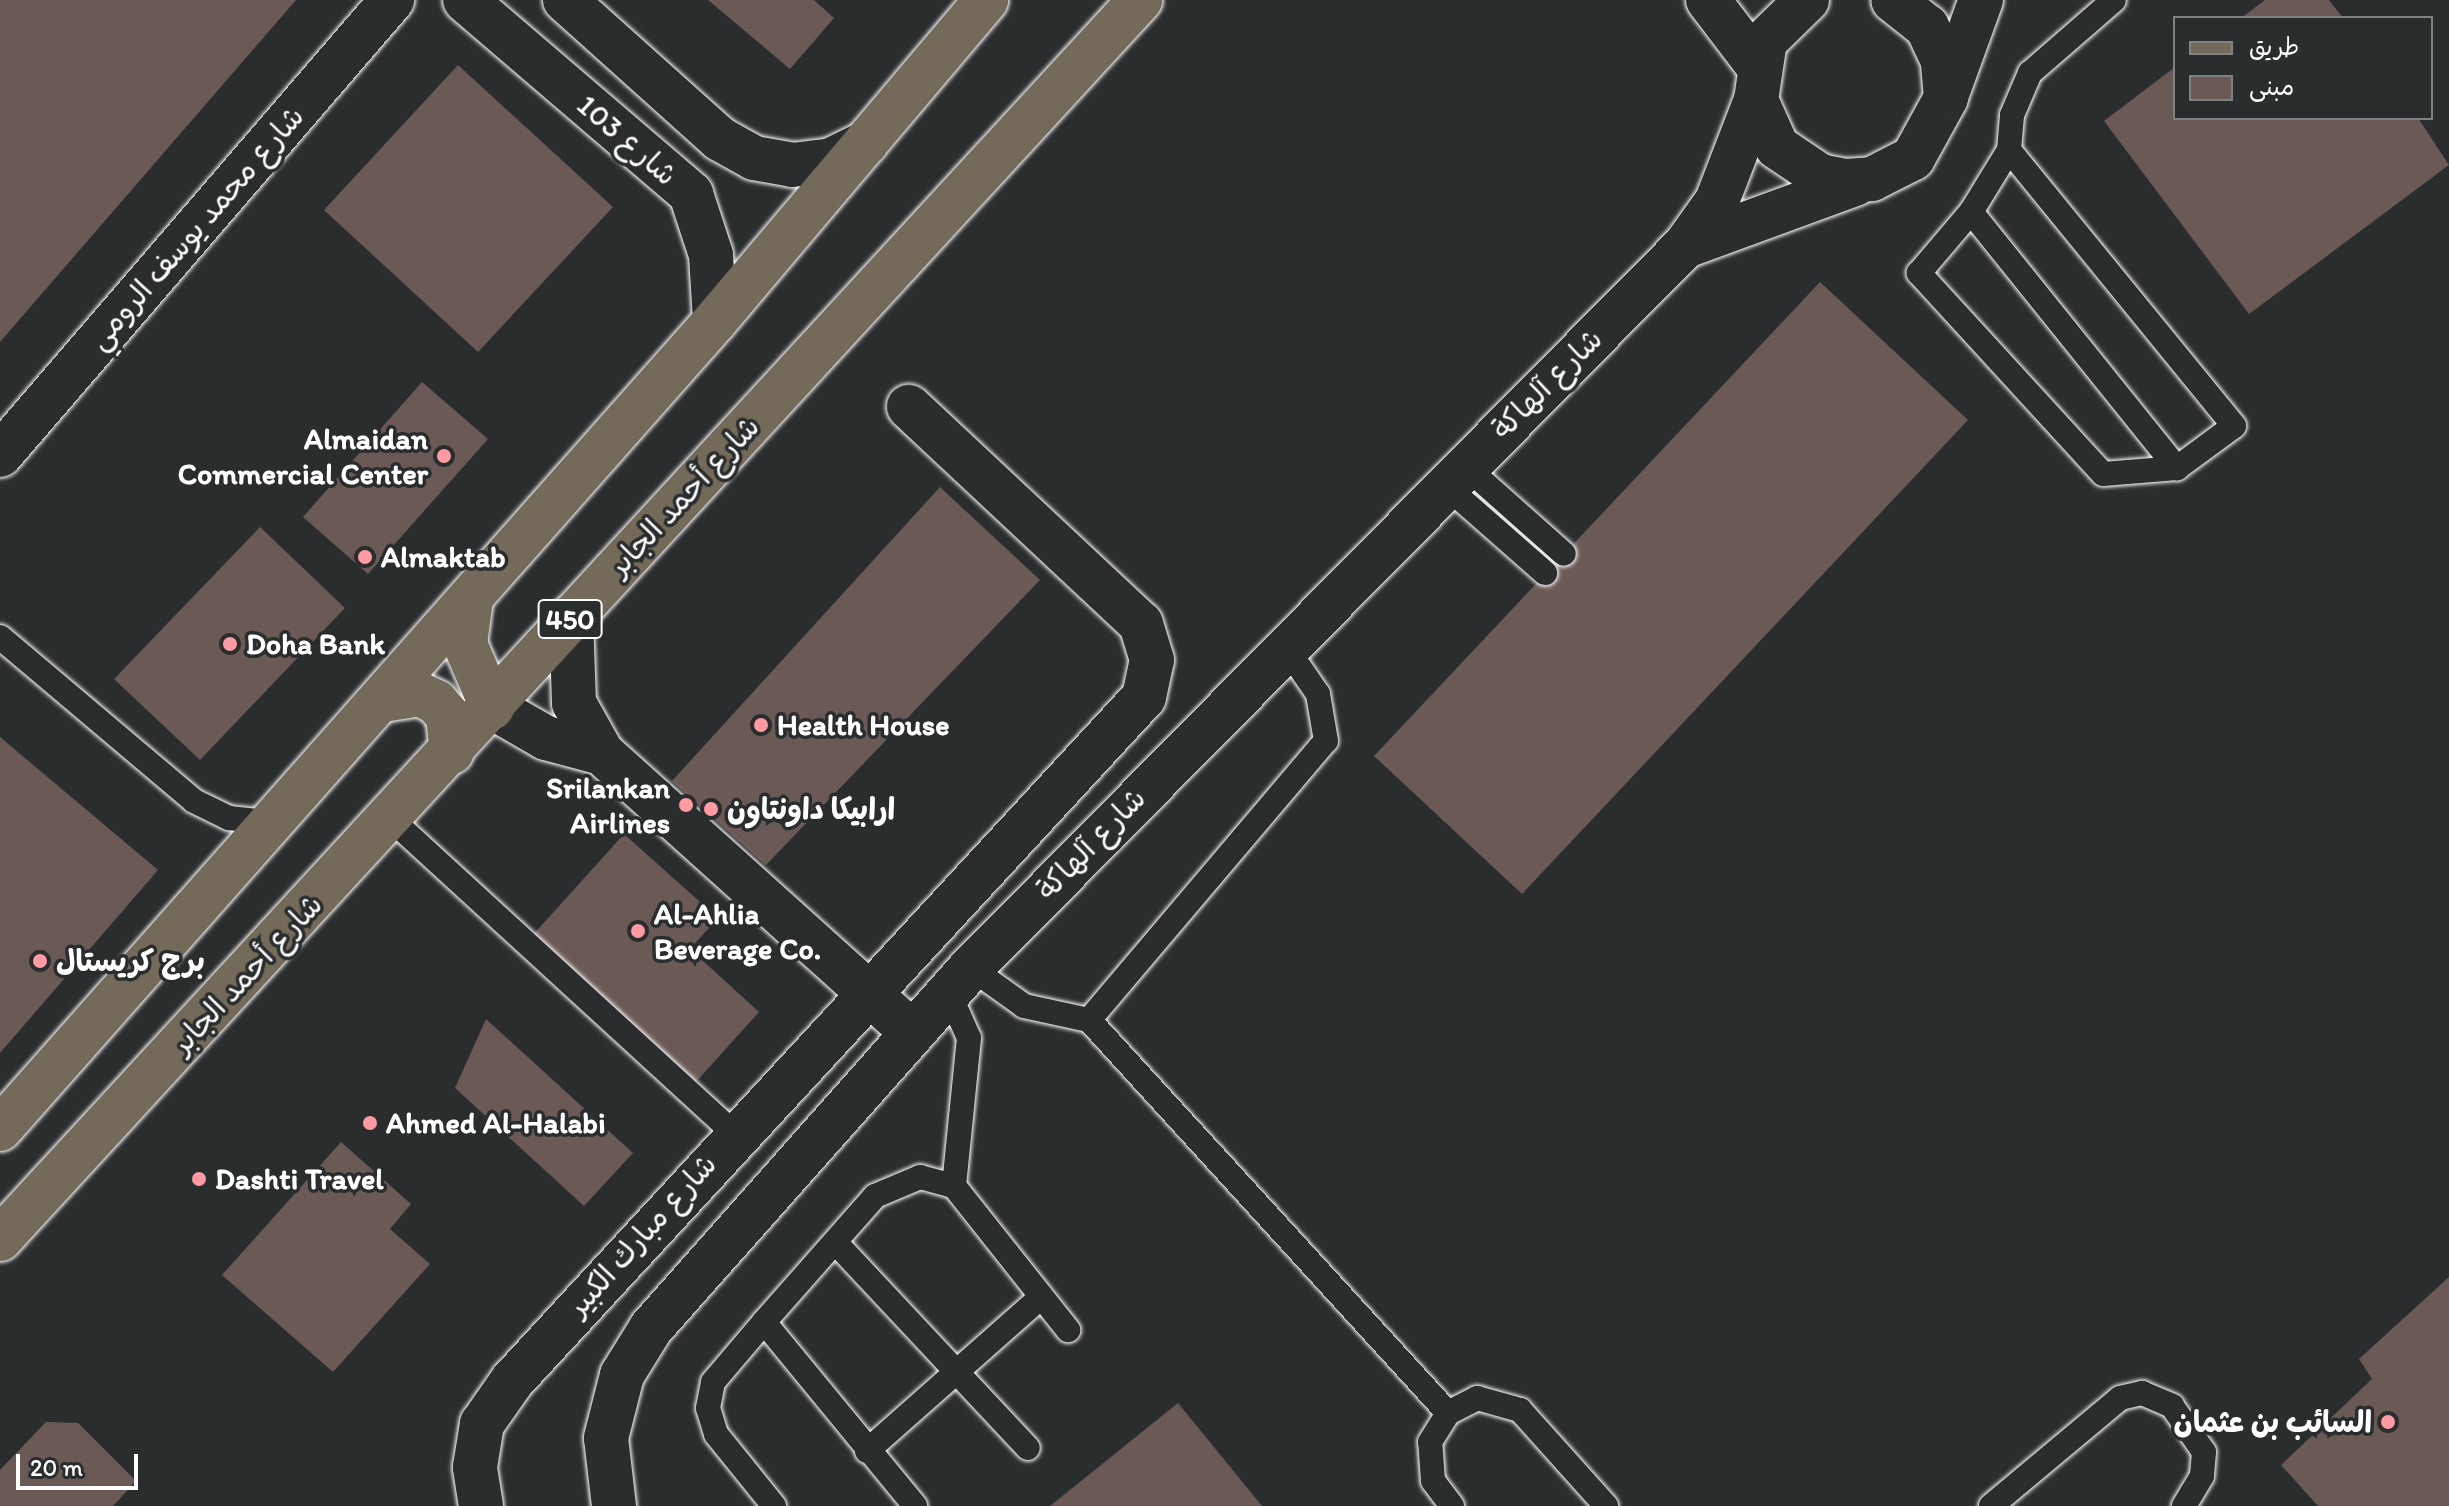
<!DOCTYPE html>
<meta charset="utf-8">
<style>
body{margin:0}
#map{position:relative;width:2449px;height:1506px;overflow:hidden;background:#2a2d2e;font-family:Itim,"Playpen Sans Arabic",sans-serif}
div>[style]{position:absolute}
.building>*{inset:0;background:#6b5956}
.roads{filter:drop-shadow(0 0 2px #fff) drop-shadow(0 0 2px #fff)}
.lane>*{height:24px;margin:-12px;padding:0 12px;transform-origin:12px;border-radius:12px;background:#2a2d2e}
.street>*{height:44px;margin:-22px;padding:0 22px;transform-origin:22px;border-radius:22px;background:#2a2d2e}
.primary>*{height:44px;margin:-22px;padding:0 22px;transform-origin:22px;border-radius:22px;background:#746a5a}
.dots>*{width:22px;height:22px;translate:-50% -50%;box-sizing:border-box;border:4px solid #2a2d2e;border-radius:50%}
span{translate:-50% -50%;white-space:nowrap;text-align:center;line-height:1.15;-webkit-text-stroke:7px #2a2d2e;paint-order:stroke}
.shield-label span{padding:2px 6px;background:#2a2d2e;border:2px solid;border-radius:6px;-webkit-text-stroke-width:0}
.shield-label{font-size:28px;color:#fff;font-weight:700}
.street-label{font-size:30px;color:#fff}
.poi-label{font-size:30px;color:#fff;font-weight:700}
.right{translate:-100% -50%;text-align:right}
.left{translate:0 -50%;text-align:left}
.legend{position:absolute;left:2173px;top:16px;width:260px;height:104px;box-sizing:border-box;background:#2a2d2e;border:2px solid #7f8182;margin:0;padding:10px 14px;list-style:none;font-size:24px;color:#fff}
.legend li{display:flex;align-items:center;gap:16px;height:40px}
.legend b{width:40px;border:2px solid #7f8182}
.scale{position:absolute;left:16px;top:1454px;width:122px;height:36px;box-sizing:border-box;border:4px solid #fff;border-top:0;padding-left:10px;font-size:24px;line-height:28px;white-space:nowrap;color:#fff;-webkit-text-stroke:6px #2a2d2e;paint-order:stroke}
</style>
<div id="map">
<div class="building">
<div style="clip-path:polygon(0 0,296px 0,0 342px)"></div>
<div style="clip-path:polygon(708px 0,814px 0,834px 18px,790px 69px)"></div>
<div style="clip-path:polygon(2265px 0,2329px 0,2343px 18px,2241px 18px)"></div>
<div style="clip-path:polygon(458px 65px,613px 207px,478px 352px,324px 210px)"></div>
<div style="clip-path:polygon(2175px 67px,2175px 118px,2418px 118px,2449px 165px,2249px 314px,2104px 121px)"></div>
<div style="clip-path:polygon(1820px 282px,1968px 420px,1522px 894px,1374px 756px)"></div>
<div style="clip-path:polygon(422px 382px,488px 439px,368px 574px,303px 517px)"></div>
<div style="clip-path:polygon(940px 487px,1040px 580px,766px 865px,672px 781px)"></div>
<div style="clip-path:polygon(260px 527px,345px 608px,200px 760px,114px 679px)"></div>
<div style="clip-path:polygon(0 737px,158px 870px,0 1053px)"></div>
<div style="clip-path:polygon(624px 834px,718px 918px,690px 949px,759px 1012px,695px 1083px,532px 936px)"></div>
<div style="clip-path:polygon(486px 1019px,633px 1153px,584px 1206px,455px 1088px)"></div>
<div style="clip-path:polygon(341px 1142px,411px 1204px,390px 1229px,430px 1264px,333px 1372px,222px 1275px)"></div>
<div style="clip-path:polygon(2449px 1277px,2449px 1506px,2318px 1506px,2281px 1465px,2372px 1379px,2359px 1359px)"></div>
<div style="clip-path:polygon(1178px 1403px,1262px 1506px,1050px 1506px)"></div>
<div style="clip-path:polygon(46px 1422px,78px 1423px,136px 1481px,113px 1506px,0 1506px,0 1470px)"></div>
</div>
<div class="roads">
<div class="lane">
<div style="left:2009px;top:150px;width:356px;rotate:50.8deg"></div>
<div style="left:2234px;top:426px;width:71px;rotate:143.6deg"></div>
<div style="left:2177px;top:468px;width:74px;rotate:175.4deg"></div>
<div style="left:2103px;top:474px;width:273px;rotate:-132.5deg"></div>
<div style="left:1919px;top:273px;width:80px;rotate:-49.6deg"></div>
<div style="left:1971px;top:212px;width:73px;rotate:-58.5deg"></div>
<div style="left:2009px;top:150px;width:35px;rotate:-85deg"></div>
<div style="left:2012px;top:115px;width:46px;rotate:-66.8deg"></div>
<div style="left:2030px;top:73px;width:111px;rotate:-41deg"></div>
<div style="left:1971px;top:212px;width:329px;rotate:51.2deg"></div>
<div style="left:1465px;top:466px;width:132px;rotate:41.6deg"></div>
<div style="left:1446px;top:486px;width:132px;rotate:41.3deg"></div>
<div style="left:0;top:637px;width:254px;rotate:40.2deg"></div>
<div style="left:194px;top:801px;width:39px;rotate:26deg"></div>
<div style="left:229px;top:818px;width:38px;rotate:6deg"></div>
<div style="left:391px;top:819px;width:465px;rotate:42.5deg"></div>
<div style="left:971px;top:968px;width:65px;rotate:35.6deg"></div>
<div style="left:1024px;top:1006px;width:66px;rotate:12.2deg"></div>
<div style="left:1089px;top:1020px;width:532px;rotate:47.59deg"></div>
<div style="left:949px;top:993px;width:49px;rotate:66deg"></div>
<div style="left:969px;top:1038px;width:149px;rotate:95.8deg"></div>
<div style="left:1089px;top:1020px;width:366px;rotate:-49.7deg"></div>
<div style="left:1326px;top:741px;width:48px;rotate:-99.7deg"></div>
<div style="left:1318px;top:694px;width:58px;rotate:-124.5deg"></div>
<div style="left:835px;top:1242px;width:282px;rotate:46.9deg"></div>
<div style="left:764px;top:1322px;width:168px;rotate:-48.6deg"></div>
<div style="left:875px;top:1196px;width:49px;rotate:-22.9deg"></div>
<div style="left:920px;top:1177px;width:35px;rotate:15deg"></div>
<div style="left:954px;top:1186px;width:184px;rotate:51.6deg"></div>
<div style="left:867px;top:1451px;width:232px;rotate:-41.5deg"></div>
<div style="left:774px;top:1506px;width:92px;rotate:-128.9deg"></div>
<div style="left:716px;top:1434px;width:27px;rotate:-107deg"></div>
<div style="left:708px;top:1408px;width:26px;rotate:-79deg"></div>
<div style="left:713px;top:1382px;width:79px;rotate:-49.6deg"></div>
<div style="left:764px;top:1322px;width:238px;rotate:50.6deg"></div>
<div style="left:1452px;top:1506px;width:31px;rotate:-127deg"></div>
<div style="left:1433px;top:1481px;width:39px;rotate:-94deg"></div>
<div style="left:1430px;top:1442px;width:34px;rotate:-58deg"></div>
<div style="left:1448px;top:1413px;width:33px;rotate:-27deg"></div>
<div style="left:1477px;top:1398px;width:45px;rotate:15.6deg"></div>
<div style="left:1520px;top:1410px;width:129px;rotate:48.1deg"></div>
<div style="left:1991px;top:1506px;width:168px;rotate:-39.9deg"></div>
<div style="left:2120px;top:1398px;width:23px;rotate:-13deg"></div>
<div style="left:2142px;top:1393px;width:33px;rotate:23deg"></div>
<div style="left:2172px;top:1406px;width:56px;rotate:55.2deg"></div>
<div style="left:2204px;top:1452px;width:24px;rotate:95deg"></div>
<div style="left:2202px;top:1476px;width:35px;rotate:121deg"></div>
</div>
<div class="street">
<div style="left:465px;top:0;width:298px;rotate:40.6deg"></div>
<div style="left:691px;top:194px;width:64px;rotate:71.8deg"></div>
<div style="left:711px;top:255px;width:66px;rotate:86.5deg"></div>
<div style="left:565px;top:0;width:208px;rotate:41.9deg"></div>
<div style="left:720px;top:139px;width:39px;rotate:29deg"></div>
<div style="left:754px;top:158px;width:39px;rotate:10deg"></div>
<div style="left:792px;top:165px;width:39px;rotate:-7deg"></div>
<div style="left:831px;top:160px;width:39px;rotate:-26deg"></div>
<div style="left:1708px;top:0;width:79px;rotate:52.7deg"></div>
<div style="left:1807px;top:0;width:59px;rotate:135.7deg"></div>
<div style="left:1765px;top:41px;width:60px;rotate:98.7deg"></div>
<div style="left:1756px;top:100px;width:51px;rotate:65.9deg"></div>
<div style="left:1777px;top:147px;width:52px;rotate:34deg"></div>
<div style="left:1820px;top:176px;width:25px;rotate:11deg"></div>
<div style="left:1845px;top:181px;width:27px;rotate:-4deg"></div>
<div style="left:1872px;top:179px;width:46px;rotate:-27.1deg"></div>
<div style="left:1913px;top:158px;width:68px;rotate:-61.2deg"></div>
<div style="left:1946px;top:98px;width:37px;rotate:-95deg"></div>
<div style="left:1943px;top:61px;width:38px;rotate:-115deg"></div>
<div style="left:1927px;top:27px;width:43px;rotate:-141.5deg"></div>
<div style="left:1948px;top:91px;width:97px;rotate:-70.1deg"></div>
<div style="left:1688px;top:245px;width:178px;rotate:-20.1deg"></div>
<div style="left:0;top:455px;width:601px;rotate:-49.25deg"></div>
<div style="left:571px;top:617px;width:86px;rotate:88deg"></div>
<div style="left:574px;top:703px;width:57px;rotate:60.8deg"></div>
<div style="left:602px;top:753px;width:418px;rotate:42deg"></div>
<div style="left:492px;top:707px;width:62px;rotate:29.9deg"></div>
<div style="left:546px;top:738px;width:58px;rotate:15deg"></div>
<div style="left:481px;top:1506px;width:39px;rotate:-99deg"></div>
<div style="left:475px;top:1467px;width:44px;rotate:-80.8deg"></div>
<div style="left:482px;top:1424px;width:52px;rotate:-55.1deg"></div>
<div style="left:512px;top:1381px;width:931px;rotate:-47.26deg"></div>
<div style="left:1144px;top:697px;width:38px;rotate:-78deg"></div>
<div style="left:1152px;top:660px;width:38px;rotate:-107deg"></div>
<div style="left:1141px;top:624px;width:318px;rotate:-136.9deg"></div>
<div style="left:614px;top:1506px;width:68px;rotate:-96.7deg"></div>
<div style="left:606px;top:1438px;width:65px;rotate:-75.7deg"></div>
<div style="left:622px;top:1375px;width:55px;rotate:-58.3deg"></div>
<div style="left:651px;top:1328px;width:482px;rotate:-48.4deg"></div>
<div style="left:971px;top:968px;width:1015px;rotate:-45.32deg"></div>
<div style="left:1685px;top:246px;width:55px;rotate:-54.6deg"></div>
<div style="left:1717px;top:201px;width:108px;rotate:-68.9deg"></div>
</div>
<div class="primary">
<div style="left:471px;top:599px;width:45px;rotate:97.6deg"></div>
<div style="left:465px;top:644px;width:69px;rotate:66.8deg"></div>
<div style="left:383px;top:700px;width:36px;rotate:-9deg"></div>
<div style="left:419px;top:694px;width:19px;rotate:25deg"></div>
<div style="left:436px;top:702px;width:18px;rotate:49deg"></div>
<div style="left:448px;top:716px;width:36px;rotate:84deg"></div>
<div style="left:0;top:1129px;width:1079px;rotate:-48.49deg"></div>
<div style="left:715px;top:321px;width:420px;rotate:-49.8deg"></div>
<div style="left:0;top:1239px;width:1684px;rotate:-47.38deg"></div>
</div>
</div>
<div class="dots">
<div style="left:444px;top:456px;background:#ff9aa2"></div>
<div style="left:365px;top:557px;background:#ff9aa2"></div>
<div style="left:230px;top:644px;background:#ff9aa2"></div>
<div style="left:761px;top:725px;background:#ff9aa2"></div>
<div style="left:686px;top:805px;background:#ff9aa2"></div>
<div style="left:711px;top:809px;background:#ff9aa2"></div>
<div style="left:638px;top:931px;background:#ff9aa2"></div>
<div style="left:40px;top:961px;background:#ff9aa2"></div>
<div style="left:370px;top:1123px;background:#ff9aa2"></div>
<div style="left:199px;top:1179px;background:#ff9aa2"></div>
<div style="left:2388px;top:1422px;background:#ff9aa2"></div>
</div>
<div class="shield-label">
<span style="left:570px;top:619px">450</span>
</div>
<div class="street-label">
<span style="left:627px;top:140px;rotate:41deg">شارع 103</span>
<span style="left:196px;top:228px;rotate:-49deg">شارع محمد يوسف الرومي</span>
<span style="left:1547px;top:384px;rotate:-45deg">شارع آلهاكة</span>
<span style="left:684px;top:496px;rotate:-47deg">شارع أحمد الجابر</span>
<span style="left:1091px;top:844px;rotate:-46deg">شارع آلهاكة</span>
<span style="left:247px;top:974px;rotate:-47deg">شارع أحمد الجابر</span>
<span style="left:642px;top:1235px;rotate:-48deg">شارع مبارك الكبير</span>
</div>
<div class="poi-label">
<span class="right" style="left:428px;top:456px">Almaidan<br>Commercial Center</span>
<span class="left" style="left:381px;top:557px">Almaktab</span>
<span class="left" style="left:246px;top:644px">Doha Bank</span>
<span class="left" style="left:777px;top:725px">Health House</span>
<span class="right" style="left:670px;top:805px">Srilankan<br>Airlines</span>
<span class="left" style="left:727px;top:809px">ارابيكا داونتاون</span>
<span class="left" style="left:654px;top:931px">Al-Ahlia<br>Beverage Co.</span>
<span class="left" style="left:56px;top:961px">برج كريستال</span>
<span class="left" style="left:386px;top:1123px">Ahmed Al-Halabi</span>
<span class="left" style="left:215px;top:1179px">Dashti Travel</span>
<span class="right" style="left:2372px;top:1422px">السائب بن عثمان</span>
</div>
<ul class="legend">
<li><b style="height:10px;background:#746a5a"></b>طريق</li>
<li><b style="height:22px;background:#6b5956"></b>مبنى</li>
</ul>
<div class="scale">20 m</div>
</div>
